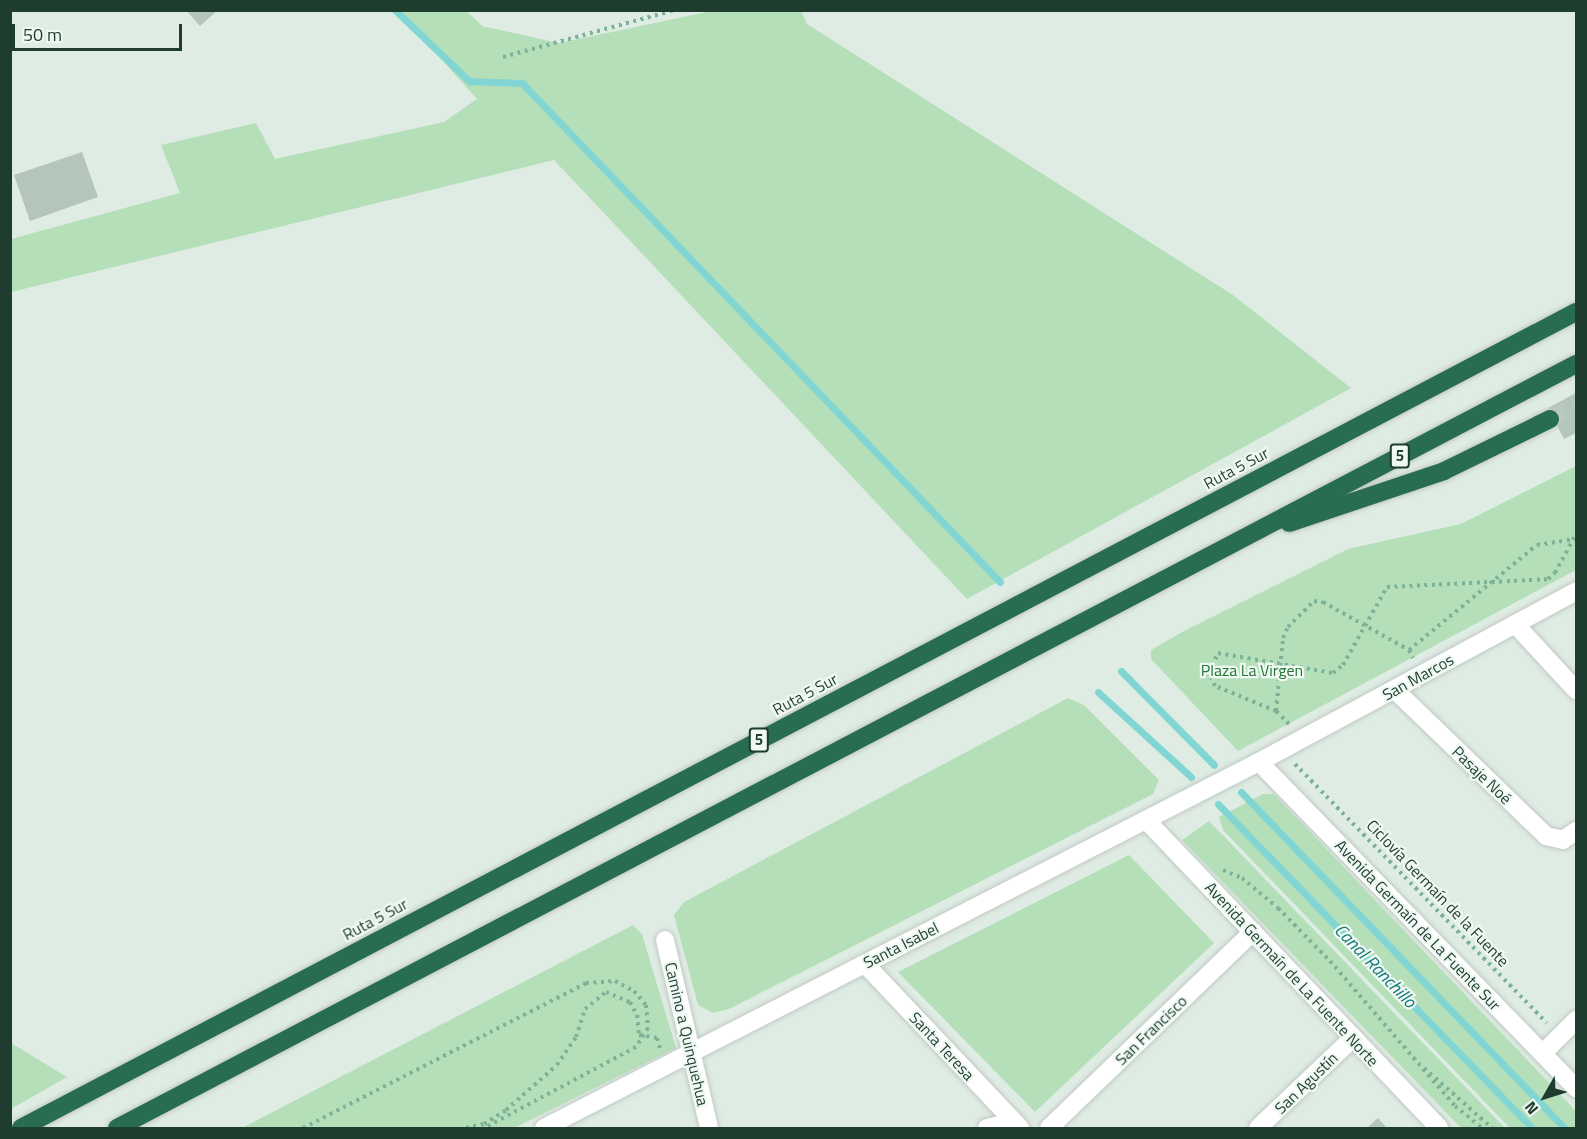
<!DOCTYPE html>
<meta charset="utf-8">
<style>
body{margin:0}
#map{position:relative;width:1587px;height:1139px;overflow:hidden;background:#dfece3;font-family:"Titillium Web",sans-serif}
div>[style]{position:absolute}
.green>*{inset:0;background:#b5dfb9}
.stream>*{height:7px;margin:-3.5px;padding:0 3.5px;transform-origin:3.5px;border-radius:3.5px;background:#81d6d4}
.building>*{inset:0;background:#b4c6bc}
.highway-tunnel>*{height:18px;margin-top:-9px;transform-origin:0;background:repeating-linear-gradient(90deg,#b8c9bf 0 18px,transparent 0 27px)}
.path>*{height:4px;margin-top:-2px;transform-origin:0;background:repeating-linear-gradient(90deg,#7cb298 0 3px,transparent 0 7.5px)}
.roads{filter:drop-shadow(0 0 2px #c0c9c5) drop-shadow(0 0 2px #c0c9c5)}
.minor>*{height:18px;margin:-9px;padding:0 9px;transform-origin:9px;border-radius:9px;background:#fff}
.highway>*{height:18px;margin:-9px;padding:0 9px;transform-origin:9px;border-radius:9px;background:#286c51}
span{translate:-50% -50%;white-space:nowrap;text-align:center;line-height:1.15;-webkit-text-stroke:4.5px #eff8f2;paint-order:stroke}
.shield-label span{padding:2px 4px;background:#eff8f2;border:2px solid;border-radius:4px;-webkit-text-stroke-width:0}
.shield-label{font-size:15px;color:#1e3d2f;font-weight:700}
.street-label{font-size:16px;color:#1e3d2f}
.park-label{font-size:16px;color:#257736}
.water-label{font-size:18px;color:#137978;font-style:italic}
.frame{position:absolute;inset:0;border:12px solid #1e3d2f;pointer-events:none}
.north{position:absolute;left:1515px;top:1067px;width:60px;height:60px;-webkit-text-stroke:4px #eff8f2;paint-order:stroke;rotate:231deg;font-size:16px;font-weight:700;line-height:24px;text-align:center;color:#1e3d2f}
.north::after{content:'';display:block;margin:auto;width:21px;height:27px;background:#1e3d2f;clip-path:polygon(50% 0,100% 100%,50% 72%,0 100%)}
.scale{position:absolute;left:12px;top:24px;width:170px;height:27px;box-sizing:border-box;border:3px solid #1e3d2f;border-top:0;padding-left:8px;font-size:18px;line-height:21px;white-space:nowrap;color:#1e3d2f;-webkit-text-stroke:4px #eff8f2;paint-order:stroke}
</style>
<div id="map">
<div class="green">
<div style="clip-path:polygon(398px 11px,467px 11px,482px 26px,559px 43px,712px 11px,801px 11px,807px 24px,1233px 295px,1351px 388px,967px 599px,554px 160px,11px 292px,11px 239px,180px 193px,161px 145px,256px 123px,275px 159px,444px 122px,477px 99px)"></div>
<div style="clip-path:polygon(1576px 466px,1576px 570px,1238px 751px,1151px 659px,1151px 650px,1184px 631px,1348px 549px,1461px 524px)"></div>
<div style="clip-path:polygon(1068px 698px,1084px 705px,1159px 780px,1153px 794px,729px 1009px,713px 1013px,698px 1005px,674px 915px,684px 902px)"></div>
<div style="clip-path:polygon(1263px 794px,1274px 794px,1576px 1111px,1576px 1128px,1510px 1128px,1223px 830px,1219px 817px)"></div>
<div style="clip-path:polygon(1209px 821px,1505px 1128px,1461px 1128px,1182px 840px)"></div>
<div style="clip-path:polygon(1129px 855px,1214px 943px,1035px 1112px,898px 972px)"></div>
<div style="clip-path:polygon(633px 925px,642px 934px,676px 1048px,514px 1128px,242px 1128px)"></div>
<div style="clip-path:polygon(11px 1043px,67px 1077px,11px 1109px,10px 1109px)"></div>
</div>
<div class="stream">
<div style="left:395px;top:10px;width:103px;rotate:43.8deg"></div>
<div style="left:469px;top:81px;width:53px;rotate:2.2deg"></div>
<div style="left:522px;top:83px;width:691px;rotate:46.23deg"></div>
<div style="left:1121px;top:671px;width:132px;rotate:45.3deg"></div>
<div style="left:1098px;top:692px;width:126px;rotate:42.4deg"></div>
<div style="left:1241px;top:792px;width:466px;rotate:46.1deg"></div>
<div style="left:1218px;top:804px;width:451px;rotate:45.9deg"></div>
</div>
<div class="building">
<div style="clip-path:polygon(186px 10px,218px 10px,200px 26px)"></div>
<div style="clip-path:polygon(82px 152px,98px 197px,30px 221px,14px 175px)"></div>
<div style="clip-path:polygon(1576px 393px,1576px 433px,1564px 439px,1548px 408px)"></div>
<div style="clip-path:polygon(1378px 1118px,1387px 1128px,1367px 1128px)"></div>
</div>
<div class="highway-tunnel">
<div style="left:1550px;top:419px;width:30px;rotate:-30deg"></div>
</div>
<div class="path">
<div style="left:503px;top:57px;width:178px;rotate:-15.3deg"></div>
<div style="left:1409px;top:650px;width:166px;rotate:-39.4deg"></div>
<div style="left:1537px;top:545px;width:37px;rotate:-9deg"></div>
<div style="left:1276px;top:711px;width:73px;rotate:-84.5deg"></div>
<div style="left:1283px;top:638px;width:12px;rotate:-66deg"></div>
<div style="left:1288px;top:627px;width:37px;rotate:-45deg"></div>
<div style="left:1314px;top:601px;width:9px;rotate:6deg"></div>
<div style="left:1323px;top:602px;width:98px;rotate:29.2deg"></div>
<div style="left:1409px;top:650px;width:9px;rotate:63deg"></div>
<div style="left:1289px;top:724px;width:18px;rotate:-135deg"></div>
<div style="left:1276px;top:711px;width:66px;rotate:-157.7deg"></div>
<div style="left:1215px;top:686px;width:14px;rotate:-115deg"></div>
<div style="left:1209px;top:673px;width:22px;rotate:-66deg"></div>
<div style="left:1218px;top:653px;width:117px;rotate:9.9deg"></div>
<div style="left:1333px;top:673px;width:13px;rotate:-39deg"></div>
<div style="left:1343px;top:665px;width:90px;rotate:-60.6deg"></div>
<div style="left:1387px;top:587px;width:161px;rotate:-2.8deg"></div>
<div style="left:1548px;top:579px;width:9px;rotate:-41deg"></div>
<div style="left:1555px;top:573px;width:44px;rotate:-61.7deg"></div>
<div style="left:1295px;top:764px;width:361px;rotate:45.8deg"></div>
<div style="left:1223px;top:870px;width:21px;rotate:23deg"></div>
<div style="left:1242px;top:878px;width:47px;rotate:39.8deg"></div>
<div style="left:1278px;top:908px;width:74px;rotate:45.5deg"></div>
<div style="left:1330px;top:961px;width:191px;rotate:49.2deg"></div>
<div style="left:1455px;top:1106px;width:35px;rotate:39deg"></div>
<div style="left:1424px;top:1068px;width:91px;rotate:41.4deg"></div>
<div style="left:303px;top:1128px;width:318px;rotate:-27.1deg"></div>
<div style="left:586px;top:983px;width:29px;rotate:-4deg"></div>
<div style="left:615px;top:981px;width:21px;rotate:28deg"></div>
<div style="left:634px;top:991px;width:18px;rotate:49deg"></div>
<div style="left:646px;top:1005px;width:23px;rotate:85deg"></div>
<div style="left:648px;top:1028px;width:22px;rotate:122deg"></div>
<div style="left:636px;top:1047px;width:172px;rotate:151.9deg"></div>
<div style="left:466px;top:1128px;width:18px;rotate:-13deg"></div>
<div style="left:484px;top:1124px;width:26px;rotate:-32deg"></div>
<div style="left:506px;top:1110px;width:68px;rotate:-41.4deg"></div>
<div style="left:557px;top:1065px;width:34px;rotate:-56deg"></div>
<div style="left:576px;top:1037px;width:29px;rotate:-72deg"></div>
<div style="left:585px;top:1009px;width:27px;rotate:-39deg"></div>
<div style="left:606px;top:992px;width:26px;rotate:23deg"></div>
<div style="left:630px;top:1002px;width:15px;rotate:62deg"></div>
<div style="left:637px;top:1015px;width:20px;rotate:84deg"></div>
<div style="left:639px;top:1035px;width:18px;rotate:9deg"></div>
<div style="left:657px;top:1038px;width:11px;rotate:75deg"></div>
</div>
<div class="roads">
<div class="minor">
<div style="left:1515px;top:624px;width:90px;rotate:47.3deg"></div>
<div style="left:1395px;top:690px;width:210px;rotate:44deg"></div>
<div style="left:1546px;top:836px;width:17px;rotate:13deg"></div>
<div style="left:1563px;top:840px;width:16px;rotate:-35deg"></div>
<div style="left:1259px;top:762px;width:455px;rotate:45.8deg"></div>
<div style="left:1146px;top:820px;width:425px;rotate:46.4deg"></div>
<div style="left:665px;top:940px;width:193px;rotate:76.8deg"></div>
<div style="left:865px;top:964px;width:226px;rotate:46.6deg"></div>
<div style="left:1543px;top:1053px;width:47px;rotate:-45deg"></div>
<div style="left:544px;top:1128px;width:803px;rotate:-27.11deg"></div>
<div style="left:1259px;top:762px;width:360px;rotate:-28.3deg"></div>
<div style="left:987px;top:1128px;width:23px;rotate:-13deg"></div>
<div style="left:1049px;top:1128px;width:283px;rotate:-43.9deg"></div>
<div style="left:1258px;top:1128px;width:131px;rotate:-43.5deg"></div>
</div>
<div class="highway">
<div style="left:1289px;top:523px;width:163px;rotate:-18.5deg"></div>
<div style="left:1444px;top:471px;width:118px;rotate:-26.1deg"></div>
<div style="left:21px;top:1128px;width:1756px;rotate:-27.69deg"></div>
<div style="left:117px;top:1128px;width:1647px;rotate:-27.64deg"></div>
</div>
</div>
<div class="shield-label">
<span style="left:1400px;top:456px">5</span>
<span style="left:759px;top:740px">5</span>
</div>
<div class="street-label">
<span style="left:1236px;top:468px;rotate:-28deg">Ruta 5 Sur</span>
<span style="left:1418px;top:677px;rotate:-29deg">San Marcos</span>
<span style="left:805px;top:694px;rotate:-28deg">Ruta 5 Sur</span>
<span style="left:1482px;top:775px;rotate:44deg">Pasaje Noé</span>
<span style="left:1438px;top:893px;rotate:46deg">Ciclovía Germaín de la Fuente</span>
<span style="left:375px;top:919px;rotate:-28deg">Ruta 5 Sur</span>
<span style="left:1418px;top:925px;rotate:46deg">Avenida Germaín de La Fuente Sur</span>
<span style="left:901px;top:945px;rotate:-27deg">Santa Isabel</span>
<span style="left:1292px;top:974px;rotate:47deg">Avenida Germaín de La Fuente Norte</span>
<span style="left:1151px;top:1030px;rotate:-44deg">San Francisco</span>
<span style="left:687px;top:1034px;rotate:77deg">Camino a Quinquehua</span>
<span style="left:942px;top:1046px;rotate:47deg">Santa Teresa</span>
<span style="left:1306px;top:1083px;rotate:-44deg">San Agustín</span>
</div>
<div class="park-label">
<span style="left:1252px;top:670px">Plaza La Virgen</span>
</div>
<div class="water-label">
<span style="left:1375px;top:966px;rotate:46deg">Canal Ranchillo</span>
</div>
<div class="frame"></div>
<div class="north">N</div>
<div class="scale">50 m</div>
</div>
